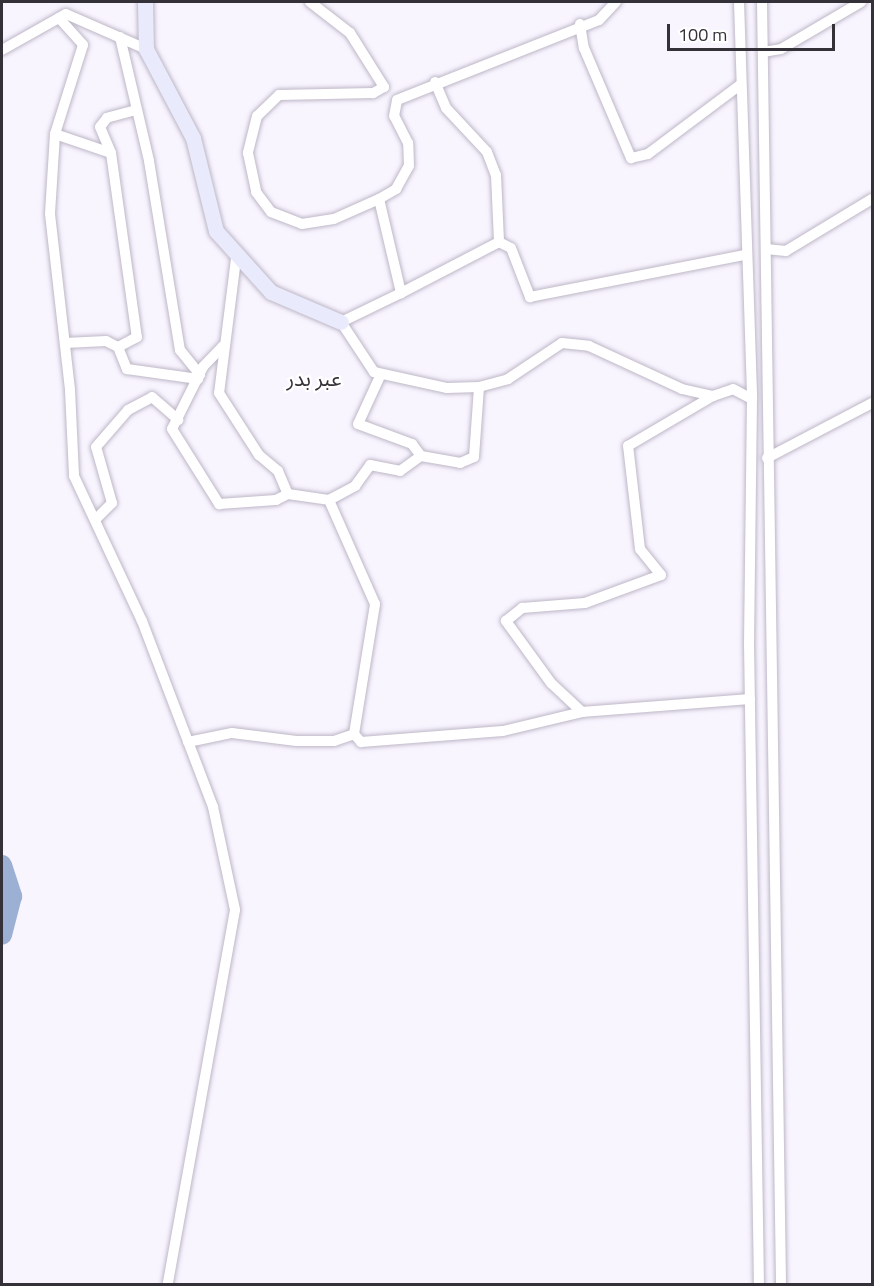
<!DOCTYPE html>
<meta charset="utf-8">
<style>
body{margin:0}
#map{position:relative;width:874px;height:1286px;overflow:hidden;background:#f9f5ff;font-family:"Titillium Web","Noto Sans Arabic",sans-serif}
div>[style]{position:absolute}
.river>*{height:20px;margin:-10px;padding:0 10px;transform-origin:10px;border-radius:10px;background:#9cb0d3}
.roads{filter:drop-shadow(0 0 2px #beb7c7) drop-shadow(0 0 2px #beb7c7)}
.street>*{height:10px;margin:-5px;padding:0 5px;transform-origin:5px;border-radius:5px;background:#fff}
.secondary>*{height:15px;margin:-7.5px;padding:0 7.5px;transform-origin:7.5px;border-radius:7.5px;background:#e9eafb}
span{translate:-50% -50%;white-space:nowrap;text-align:center;line-height:1.15;-webkit-text-stroke:4.5px #fff;paint-order:stroke}
.quarter-label{font-size:21px;color:#343138}
.frame{position:absolute;inset:0;border:3px solid #343138;pointer-events:none}
.scale{position:absolute;left:667px;top:24px;width:168px;height:27px;box-sizing:border-box;border:3px solid #343138;border-top:0;padding-left:8px;font-size:18px;line-height:21px;white-space:nowrap;color:#343138;-webkit-text-stroke:4px #fff;paint-order:stroke}
</style>
<div id="map">
<div class="river">
<div style="left:2px;top:865px;width:33px;rotate:72deg"></div>
<div style="left:12px;top:896px;width:40px;rotate:104.4deg"></div>
</div>
<div class="roads">
<div class="street">
<div style="left:310px;top:2px;width:51px;rotate:37.8deg"></div>
<div style="left:350px;top:33px;width:64px;rotate:57.8deg"></div>
<div style="left:384px;top:87px;width:13px;rotate:151deg"></div>
<div style="left:373px;top:93px;width:94px;rotate:178.8deg"></div>
<div style="left:279px;top:95px;width:30px;rotate:136deg"></div>
<div style="left:257px;top:116px;width:38px;rotate:104deg"></div>
<div style="left:248px;top:153px;width:40px;rotate:78deg"></div>
<div style="left:256px;top:192px;width:25px;rotate:53deg"></div>
<div style="left:271px;top:212px;width:33px;rotate:21deg"></div>
<div style="left:302px;top:224px;width:32px;rotate:-9deg"></div>
<div style="left:334px;top:219px;width:49px;rotate:-24deg"></div>
<div style="left:379px;top:199px;width:97px;rotate:76.8deg"></div>
<div style="left:401px;top:293px;width:67px;rotate:154.2deg"></div>
<div style="left:341px;top:322px;width:60px;rotate:56.6deg"></div>
<div style="left:374px;top:372px;width:75px;rotate:12.4deg"></div>
<div style="left:447px;top:388px;width:32px;rotate:-2deg"></div>
<div style="left:479px;top:387px;width:30px;rotate:-15deg"></div>
<div style="left:508px;top:379px;width:65px;rotate:-33.7deg"></div>
<div style="left:562px;top:343px;width:27px;rotate:6deg"></div>
<div style="left:589px;top:346px;width:102px;rotate:24.8deg"></div>
<div style="left:682px;top:389px;width:32px;rotate:13deg"></div>
<div style="left:739px;top:2px;width:397px;rotate:88.1deg"></div>
<div style="left:752px;top:399px;width:244px;rotate:90.7deg"></div>
<div style="left:749px;top:643px;width:641px;rotate:89.11deg"></div>
<div style="left:762px;top:2px;width:1282px;rotate:89.15deg"></div>
<div style="left:59px;top:18px;width:36px;rotate:48deg"></div>
<div style="left:83px;top:45px;width:93px;rotate:107.5deg"></div>
<div style="left:55px;top:134px;width:80px;rotate:93.6deg"></div>
<div style="left:50px;top:214px;width:177px;rotate:83.5deg"></div>
<div style="left:70px;top:390px;width:86px;rotate:87.3deg"></div>
<div style="left:74px;top:476px;width:160px;rotate:64.9deg"></div>
<div style="left:142px;top:621px;width:199px;rotate:69.1deg"></div>
<div style="left:213px;top:807px;width:105px;rotate:77.9deg"></div>
<div style="left:235px;top:910px;width:380px;rotate:100.2deg"></div>
<div style="left:580px;top:24px;width:24px;rotate:81deg"></div>
<div style="left:584px;top:48px;width:120px;rotate:66.9deg"></div>
<div style="left:631px;top:158px;width:17px;rotate:-13deg"></div>
<div style="left:648px;top:154px;width:115px;rotate:-36.9deg"></div>
<div style="left:120px;top:37px;width:127px;rotate:76.8deg"></div>
<div style="left:149px;top:161px;width:192px;rotate:80.7deg"></div>
<div style="left:180px;top:350px;width:32px;rotate:51deg"></div>
<div style="left:2px;top:50px;width:73px;rotate:-29.4deg"></div>
<div style="left:66px;top:14px;width:87px;rotate:23.6deg"></div>
<div style="left:763px;top:52px;width:18px;rotate:-9deg"></div>
<div style="left:781px;top:49px;width:93px;rotate:-30.4deg"></div>
<div style="left:435px;top:82px;width:28px;rotate:67deg"></div>
<div style="left:446px;top:108px;width:60px;rotate:47deg"></div>
<div style="left:487px;top:152px;width:25px;rotate:69deg"></div>
<div style="left:496px;top:175px;width:67px;rotate:87.4deg"></div>
<div style="left:136px;top:110px;width:30px;rotate:165deg"></div>
<div style="left:107px;top:118px;width:11px;rotate:128deg"></div>
<div style="left:100px;top:127px;width:28px;rotate:67deg"></div>
<div style="left:111px;top:153px;width:186px;rotate:82deg"></div>
<div style="left:137px;top:337px;width:21px;rotate:152deg"></div>
<div style="left:118px;top:347px;width:24px;rotate:68deg"></div>
<div style="left:127px;top:369px;width:72px;rotate:8deg"></div>
<div style="left:55px;top:134px;width:59px;rotate:18.7deg"></div>
<div style="left:379px;top:199px;width:20px;rotate:-30deg"></div>
<div style="left:396px;top:189px;width:26px;rotate:-61deg"></div>
<div style="left:409px;top:166px;width:23px;rotate:-92deg"></div>
<div style="left:408px;top:143px;width:30px;rotate:-117deg"></div>
<div style="left:394px;top:116px;width:16px;rotate:-79deg"></div>
<div style="left:397px;top:100px;width:217px;rotate:-21.6deg"></div>
<div style="left:599px;top:20px;width:25px;rotate:-47deg"></div>
<div style="left:766px;top:249px;width:20px;rotate:6deg"></div>
<div style="left:786px;top:251px;width:100px;rotate:-31.2deg"></div>
<div style="left:236px;top:259px;width:135px;rotate:97.2deg"></div>
<div style="left:219px;top:393px;width:74px;rotate:57.2deg"></div>
<div style="left:259px;top:455px;width:25px;rotate:40deg"></div>
<div style="left:278px;top:471px;width:25px;rotate:67deg"></div>
<div style="left:288px;top:494px;width:41px;rotate:8.3deg"></div>
<div style="left:401px;top:293px;width:110px;rotate:-27.5deg"></div>
<div style="left:499px;top:242px;width:13px;rotate:27deg"></div>
<div style="left:511px;top:248px;width:53px;rotate:68.8deg"></div>
<div style="left:530px;top:297px;width:218px;rotate:-11.1deg"></div>
<div style="left:65px;top:343px;width:41px;rotate:-2.8deg"></div>
<div style="left:106px;top:341px;width:13px;rotate:27deg"></div>
<div style="left:223px;top:346px;width:29px;rotate:134deg"></div>
<div style="left:203px;top:367px;width:69px;rotate:116.6deg"></div>
<div style="left:172px;top:429px;width:89px;rotate:57.9deg"></div>
<div style="left:219px;top:504px;width:57px;rotate:-4deg"></div>
<div style="left:276px;top:500px;width:13px;rotate:-27deg"></div>
<div style="left:381px;top:374px;width:55px;rotate:114.7deg"></div>
<div style="left:358px;top:424px;width:58px;rotate:20.3deg"></div>
<div style="left:412px;top:444px;width:15px;rotate:53deg"></div>
<div style="left:767px;top:458px;width:119px;rotate:-27.6deg"></div>
<div style="left:95px;top:520px;width:24px;rotate:-45deg"></div>
<div style="left:112px;top:503px;width:58px;rotate:-105.9deg"></div>
<div style="left:96px;top:447px;width:49px;rotate:-49.1deg"></div>
<div style="left:128px;top:410px;width:27px;rotate:-28deg"></div>
<div style="left:152px;top:397px;width:35px;rotate:41deg"></div>
<div style="left:750px;top:699px;width:169px;rotate:175.6deg"></div>
<div style="left:582px;top:712px;width:42px;rotate:-136.9deg"></div>
<div style="left:551px;top:683px;width:77px;rotate:-126deg"></div>
<div style="left:506px;top:621px;width:21px;rotate:-39deg"></div>
<div style="left:522px;top:608px;width:63px;rotate:-4.5deg"></div>
<div style="left:585px;top:603px;width:81px;rotate:-20.2deg"></div>
<div style="left:661px;top:575px;width:33px;rotate:-129deg"></div>
<div style="left:640px;top:549px;width:104px;rotate:-96.6deg"></div>
<div style="left:628px;top:446px;width:99px;rotate:-30.5deg"></div>
<div style="left:713px;top:396px;width:21px;rotate:-19deg"></div>
<div style="left:733px;top:389px;width:21px;rotate:28deg"></div>
<div style="left:354px;top:734px;width:11px;rotate:49deg"></div>
<div style="left:361px;top:742px;width:142px;rotate:-4.4deg"></div>
<div style="left:503px;top:731px;width:81px;rotate:-13.5deg"></div>
<div style="left:188px;top:742px;width:45px;rotate:-11.6deg"></div>
<div style="left:232px;top:733px;width:65px;rotate:7deg"></div>
<div style="left:297px;top:741px;width:37px"></div>
<div style="left:334px;top:741px;width:21px;rotate:-19deg"></div>
<div style="left:354px;top:734px;width:132px;rotate:-80.8deg"></div>
<div style="left:375px;top:604px;width:114px;rotate:-113.9deg"></div>
<div style="left:329px;top:500px;width:30px;rotate:-28deg"></div>
<div style="left:355px;top:486px;width:26px;rotate:-54deg"></div>
<div style="left:370px;top:465px;width:31px;rotate:11deg"></div>
<div style="left:400px;top:471px;width:26px;rotate:-36deg"></div>
<div style="left:421px;top:456px;width:40px;rotate:10deg"></div>
<div style="left:460px;top:463px;width:15px;rotate:-23deg"></div>
<div style="left:474px;top:457px;width:70px;rotate:-85.9deg"></div>
</div>
<div class="secondary">
<div style="left:145px;top:2px;width:47px;rotate:88.8deg"></div>
<div style="left:146px;top:49px;width:101px;rotate:62.2deg"></div>
<div style="left:193px;top:138px;width:96px;rotate:76.1deg"></div>
<div style="left:216px;top:231px;width:82px;rotate:48deg"></div>
<div style="left:271px;top:292px;width:76px;rotate:23.2deg"></div>
</div>
</div>
<div class="quarter-label">
<span style="left:314px;top:378px">عبر بدر</span>
</div>
<div class="frame"></div>
<div class="scale">100 m</div>
</div>
